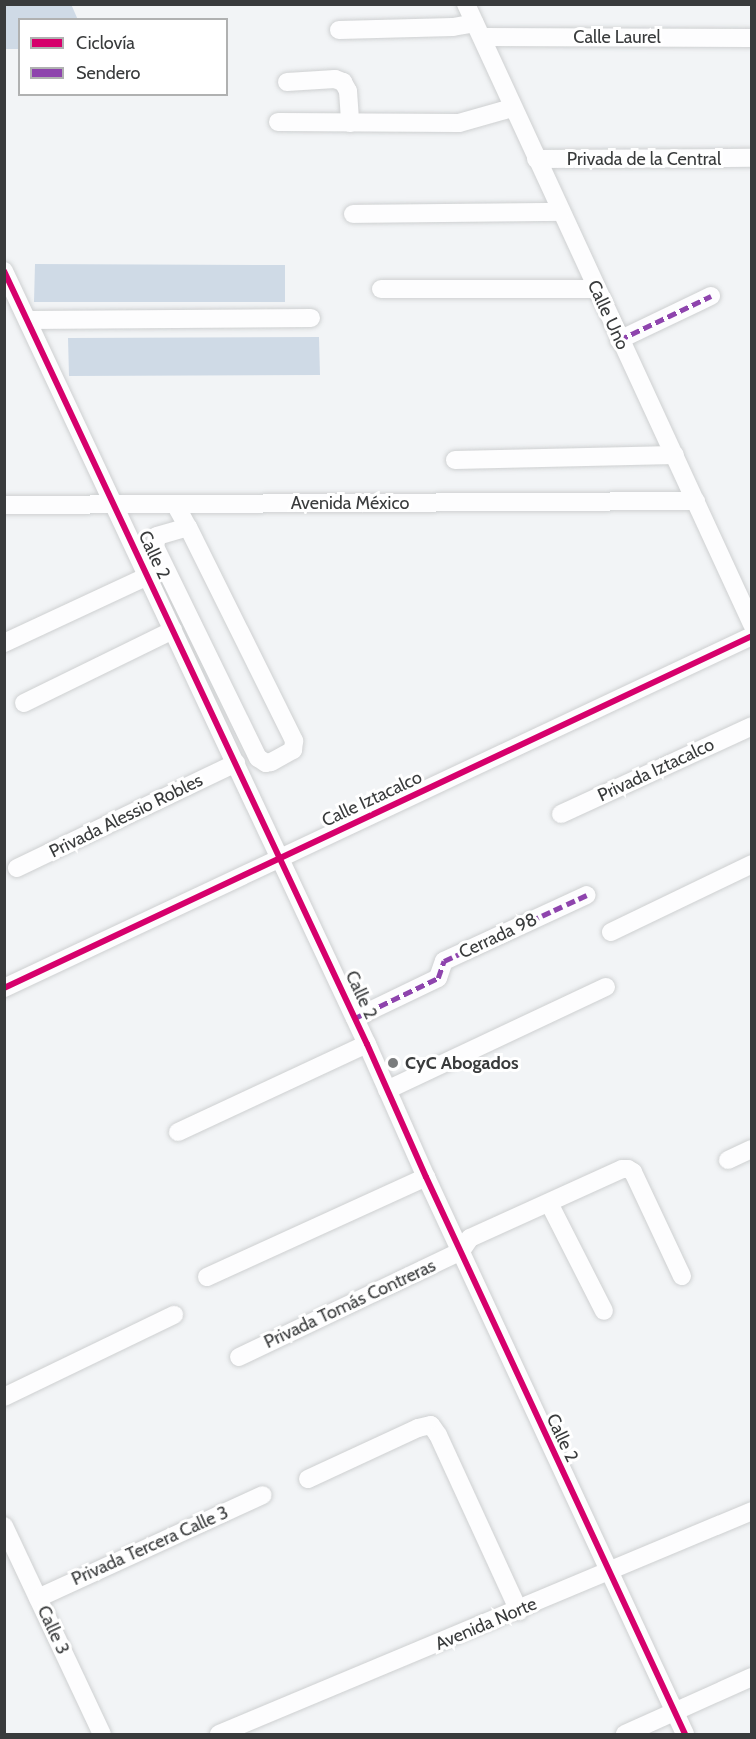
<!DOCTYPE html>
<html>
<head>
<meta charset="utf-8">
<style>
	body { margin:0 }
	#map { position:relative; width:756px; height:1739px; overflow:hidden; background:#f2f4f6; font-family:Cabin,sans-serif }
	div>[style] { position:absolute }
	.building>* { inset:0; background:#cfdae6 }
	.roads { filter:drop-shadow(0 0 2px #ced0d1) drop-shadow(0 0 2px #ced0d1) }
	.minor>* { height:18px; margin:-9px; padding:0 9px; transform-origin:9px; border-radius:9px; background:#fdfdfe }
	.quiet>* { height:4.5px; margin-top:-2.25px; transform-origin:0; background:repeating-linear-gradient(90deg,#8e44ad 0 9px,transparent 0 13.5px) }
	.cycleway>* { height:6px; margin:-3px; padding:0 3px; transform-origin:3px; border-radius:3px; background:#d6006c }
	.dots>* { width:16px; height:16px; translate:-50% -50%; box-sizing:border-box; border:3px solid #fff; border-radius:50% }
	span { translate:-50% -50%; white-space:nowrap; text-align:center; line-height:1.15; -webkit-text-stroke:6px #fff; paint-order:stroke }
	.street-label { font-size:18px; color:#393b3c }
	.poi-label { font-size:18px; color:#393b3c; font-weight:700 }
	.left { translate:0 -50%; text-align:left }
	.frame { position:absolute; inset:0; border:6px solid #393b3c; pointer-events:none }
	.legend { position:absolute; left:18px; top:18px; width:210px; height:78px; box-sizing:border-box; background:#fff; border:2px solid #b0b1b1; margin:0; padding:8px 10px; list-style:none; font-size:18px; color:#393b3c }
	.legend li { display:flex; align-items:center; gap:12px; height:30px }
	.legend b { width:30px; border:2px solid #b0b1b1 }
</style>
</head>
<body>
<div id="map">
	<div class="building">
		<div style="clip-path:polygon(4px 4px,71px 4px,78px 20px,20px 20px,20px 49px,4px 49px)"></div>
		<div style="clip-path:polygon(35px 264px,285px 265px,285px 302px,34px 302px)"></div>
		<div style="clip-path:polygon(319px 337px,320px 375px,69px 376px,68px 338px)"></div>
	</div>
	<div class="roads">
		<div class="minor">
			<div style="left:466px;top:4px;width:683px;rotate:65.24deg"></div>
			<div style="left:339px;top:30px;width:114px;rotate:-1.5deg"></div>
			<div style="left:453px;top:27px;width:22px;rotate:-10deg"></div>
			<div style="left:482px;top:37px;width:270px;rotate:0.2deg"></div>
			<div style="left:287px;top:82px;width:48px;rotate:-3.6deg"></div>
			<div style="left:335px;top:79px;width:9px;rotate:21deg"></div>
			<div style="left:343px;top:82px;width:10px;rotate:61deg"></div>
			<div style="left:348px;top:91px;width:32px;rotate:86deg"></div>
			<div style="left:278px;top:122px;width:181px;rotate:0.3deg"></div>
			<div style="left:459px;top:123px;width:55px;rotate:-15.8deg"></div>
			<div style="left:536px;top:159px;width:216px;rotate:-0.3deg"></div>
			<div style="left:353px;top:214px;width:208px;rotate:-0.6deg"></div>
			<div style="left:4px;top:271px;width:854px;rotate:64.85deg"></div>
			<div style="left:367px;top:1044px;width:145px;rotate:66.1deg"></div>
			<div style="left:426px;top:1177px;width:614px;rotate:65.06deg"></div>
			<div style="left:381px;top:289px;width:214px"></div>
			<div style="left:28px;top:320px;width:283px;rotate:-0.4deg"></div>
			<div style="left:619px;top:340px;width:102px;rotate:-25.6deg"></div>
			<div style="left:455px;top:460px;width:220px;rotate:-1.3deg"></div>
			<div style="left:175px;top:504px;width:26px;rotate:61deg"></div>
			<div style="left:188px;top:527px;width:239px;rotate:63.6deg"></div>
			<div style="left:294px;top:741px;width:9px;rotate:96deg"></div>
			<div style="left:293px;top:750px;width:25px;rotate:151deg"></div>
			<div style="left:271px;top:762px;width:5px;rotate:169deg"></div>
			<div style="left:266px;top:763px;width:9px;rotate:-148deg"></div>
			<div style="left:258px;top:758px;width:235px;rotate:-116deg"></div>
			<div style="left:155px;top:547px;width:11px;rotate:-80deg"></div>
			<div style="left:157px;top:536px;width:32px;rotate:-16deg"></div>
			<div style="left:4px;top:505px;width:692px;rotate:-0.33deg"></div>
			<div style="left:4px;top:643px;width:159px;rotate:-25deg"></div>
			<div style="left:24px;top:703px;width:166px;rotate:-26.1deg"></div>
			<div style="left:561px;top:814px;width:210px;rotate:-24.7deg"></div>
			<div style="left:17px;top:868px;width:243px;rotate:-25.6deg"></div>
			<div style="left:611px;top:932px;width:157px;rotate:-25.7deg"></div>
			<div style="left:4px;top:988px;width:827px;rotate:-25.2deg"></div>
			<div style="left:355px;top:1018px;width:92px;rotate:-25.7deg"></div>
			<div style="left:438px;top:978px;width:18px;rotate:-71deg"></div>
			<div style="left:444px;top:961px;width:157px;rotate:-24.8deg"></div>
			<div style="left:387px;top:1090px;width:242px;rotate:-25.2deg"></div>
			<div style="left:178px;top:1132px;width:208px;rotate:-25deg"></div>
			<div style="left:728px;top:1160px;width:26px;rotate:-25deg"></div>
			<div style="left:549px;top:1203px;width:121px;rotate:63deg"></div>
			<div style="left:207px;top:1277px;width:241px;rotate:-24.5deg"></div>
			<div style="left:239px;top:1357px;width:246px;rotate:-25.5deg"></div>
			<div style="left:461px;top:1251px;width:16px;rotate:-55deg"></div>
			<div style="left:470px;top:1238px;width:167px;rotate:-24.4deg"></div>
			<div style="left:622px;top:1169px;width:6px"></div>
			<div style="left:628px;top:1169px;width:6px;rotate:31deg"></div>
			<div style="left:633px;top:1172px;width:115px;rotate:64.8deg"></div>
			<div style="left:4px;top:1397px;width:189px;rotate:-25.8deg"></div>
			<div style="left:308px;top:1479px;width:121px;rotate:-24.9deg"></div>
			<div style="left:418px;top:1428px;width:13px;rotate:-13deg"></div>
			<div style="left:431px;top:1425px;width:12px;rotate:55deg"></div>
			<div style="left:438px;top:1435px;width:194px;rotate:65.3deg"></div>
			<div style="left:4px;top:1526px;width:230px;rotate:64.8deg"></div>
			<div style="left:38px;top:1598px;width:247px;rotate:-24.6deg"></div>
			<div style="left:219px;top:1734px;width:578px;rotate:-22.7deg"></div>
			<div style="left:625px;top:1734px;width:139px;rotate:-24.2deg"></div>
		</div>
	</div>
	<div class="quiet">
		<div style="left:619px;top:340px;width:102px;rotate:-25.6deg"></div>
		<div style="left:355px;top:1018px;width:92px;rotate:-25.7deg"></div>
		<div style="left:438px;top:978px;width:18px;rotate:-71deg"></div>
		<div style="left:444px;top:961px;width:157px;rotate:-24.8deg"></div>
	</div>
	<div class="cycleway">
		<div style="left:4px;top:271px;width:854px;rotate:64.85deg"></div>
		<div style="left:367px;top:1044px;width:145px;rotate:66.1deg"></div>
		<div style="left:426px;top:1177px;width:614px;rotate:65.06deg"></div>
		<div style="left:4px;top:988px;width:827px;rotate:-25.2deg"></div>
	</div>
	<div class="dots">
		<div style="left:393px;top:1063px;background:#7a7c7d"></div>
	</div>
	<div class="street-label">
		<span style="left:617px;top:37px">Calle Laurel</span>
		<span style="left:644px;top:159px">Privada de la Central</span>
		<span style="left:608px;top:315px;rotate:65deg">Calle Uno</span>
		<span style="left:350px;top:503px">Avenida México</span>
		<span style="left:154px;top:555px;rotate:65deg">Calle 2</span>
		<span style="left:656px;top:770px;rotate:-25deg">Privada Iztacalco</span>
		<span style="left:372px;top:799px;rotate:-25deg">Calle Iztacalco</span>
		<span style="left:126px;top:816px;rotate:-26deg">Privada Alessio Robles</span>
		<span style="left:498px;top:936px;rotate:-25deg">Cerrada 98</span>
		<span style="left:361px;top:995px;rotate:65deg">Calle 2</span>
		<span style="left:350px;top:1304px;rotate:-25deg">Privada Tomás Contreras</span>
		<span style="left:562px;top:1438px;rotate:65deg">Calle 2</span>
		<span style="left:150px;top:1546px;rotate:-24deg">Privada Tercera Calle 3</span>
		<span style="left:486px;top:1624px;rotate:-23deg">Avenida Norte</span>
		<span style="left:53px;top:1630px;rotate:65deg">Calle 3</span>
	</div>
	<div class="poi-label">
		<span class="left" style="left:405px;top:1063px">CyC Abogados</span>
	</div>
	<div class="frame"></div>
	<ul class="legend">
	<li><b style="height:8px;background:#d6006c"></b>Ciclovía</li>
	<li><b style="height:8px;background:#8e44ad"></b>Sendero</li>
	</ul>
</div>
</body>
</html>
